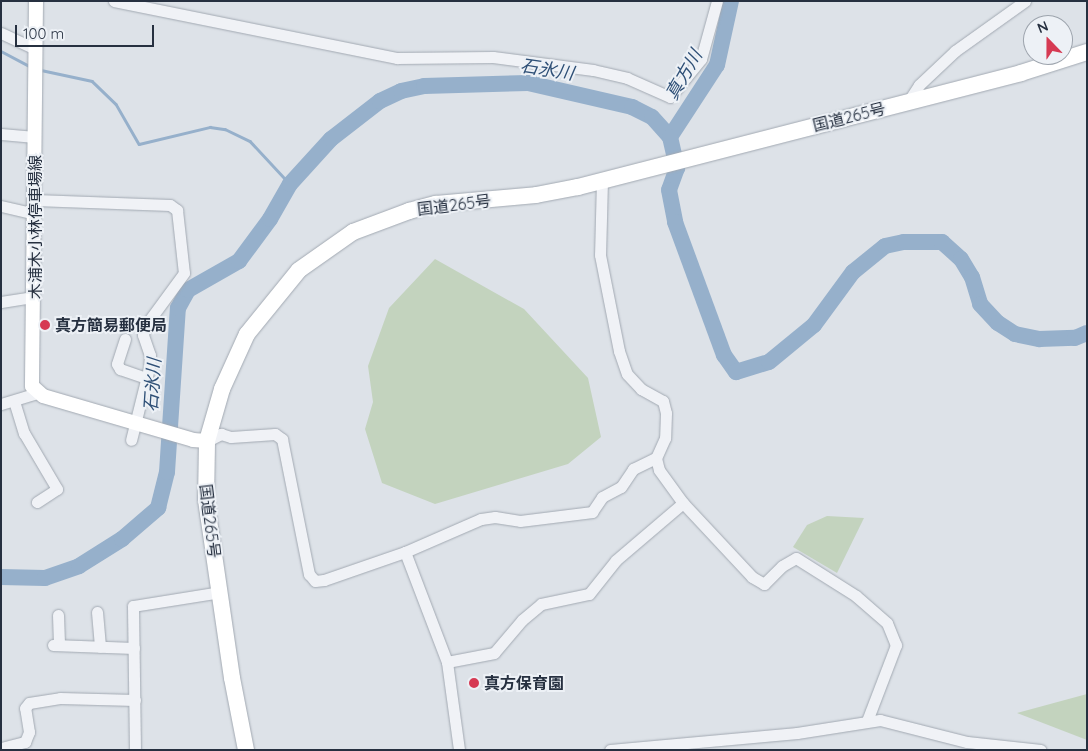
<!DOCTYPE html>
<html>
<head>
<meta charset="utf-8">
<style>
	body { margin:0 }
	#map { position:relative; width:1088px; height:751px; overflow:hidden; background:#dde2e8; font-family:Quicksand,"Noto Sans JP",sans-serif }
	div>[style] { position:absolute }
	.green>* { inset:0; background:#c3d3be }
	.stream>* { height:2.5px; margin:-1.25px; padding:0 1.25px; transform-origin:1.25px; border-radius:1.25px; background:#96b0cb }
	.river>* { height:16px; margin:-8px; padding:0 8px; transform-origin:8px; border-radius:8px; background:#96b0cb }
	.roads { filter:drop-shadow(0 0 1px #a2a9b2) drop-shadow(0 0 1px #a2a9b2) }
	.minor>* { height:11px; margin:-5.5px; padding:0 5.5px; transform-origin:5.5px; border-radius:5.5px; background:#f0f2f6 }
	.major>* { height:14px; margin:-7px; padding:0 7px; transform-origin:7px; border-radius:7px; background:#fff }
	.highway>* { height:16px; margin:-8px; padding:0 8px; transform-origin:8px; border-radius:8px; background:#fff }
	.dots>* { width:14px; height:14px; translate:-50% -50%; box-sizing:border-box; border:2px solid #edf1f6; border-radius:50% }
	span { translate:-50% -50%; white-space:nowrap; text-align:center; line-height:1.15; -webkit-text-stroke:4px #edf1f6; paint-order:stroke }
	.street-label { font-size:16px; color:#263040 }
	.poi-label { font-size:16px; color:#263040; font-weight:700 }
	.left { translate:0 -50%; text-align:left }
	.water-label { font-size:18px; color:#2e4f76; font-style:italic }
	.frame { position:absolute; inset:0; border:2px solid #263040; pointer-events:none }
	.north { position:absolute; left:1023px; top:15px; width:50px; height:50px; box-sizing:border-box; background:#edf1f6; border:1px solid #9da4ad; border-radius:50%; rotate:338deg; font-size:14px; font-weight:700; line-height:20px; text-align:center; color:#263040 }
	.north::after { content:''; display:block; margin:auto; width:18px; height:22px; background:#d63a53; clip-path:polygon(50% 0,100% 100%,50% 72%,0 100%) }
	.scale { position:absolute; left:15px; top:25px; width:139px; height:22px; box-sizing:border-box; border:2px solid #263040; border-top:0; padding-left:6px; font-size:15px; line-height:18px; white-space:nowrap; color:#263040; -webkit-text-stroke:4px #edf1f6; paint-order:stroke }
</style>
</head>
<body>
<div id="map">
	<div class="green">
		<div style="clip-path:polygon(435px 259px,524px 309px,588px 378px,601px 437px,568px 464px,435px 504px,382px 483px,365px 429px,373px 402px,368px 366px,389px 308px)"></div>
		<div style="clip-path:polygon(827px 516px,864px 518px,837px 573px,793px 547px,807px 525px)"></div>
		<div style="clip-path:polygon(1087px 694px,1087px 740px,1017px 713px)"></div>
	</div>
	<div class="stream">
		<div style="left:1px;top:51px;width:34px;rotate:28deg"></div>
		<div style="left:41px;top:70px;width:52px;rotate:12.2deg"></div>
		<div style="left:92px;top:81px;width:33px;rotate:44deg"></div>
		<div style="left:116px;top:104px;width:46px;rotate:60.1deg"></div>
		<div style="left:139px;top:144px;width:73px;rotate:-13.5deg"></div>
		<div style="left:210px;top:127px;width:15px;rotate:8deg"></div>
		<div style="left:225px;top:129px;width:28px;rotate:26deg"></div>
		<div style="left:250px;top:141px;width:59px;rotate:47.1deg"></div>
	</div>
	<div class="river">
		<div style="left:670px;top:137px;width:86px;rotate:-56.9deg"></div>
		<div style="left:717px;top:65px;width:66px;rotate:-77.7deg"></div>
		<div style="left:1px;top:577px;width:44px;rotate:1.3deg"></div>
		<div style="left:45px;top:578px;width:36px;rotate:-19deg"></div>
		<div style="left:79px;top:566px;width:51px;rotate:-32.1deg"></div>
		<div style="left:122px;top:539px;width:48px;rotate:-40.7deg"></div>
		<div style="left:158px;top:508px;width:37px;rotate:-76deg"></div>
		<div style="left:167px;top:472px;width:164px;rotate:-86.2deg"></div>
		<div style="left:178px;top:308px;width:21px;rotate:-61deg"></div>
		<div style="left:188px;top:290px;width:59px;rotate:-29.6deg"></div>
		<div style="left:239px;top:261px;width:52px;rotate:-53.6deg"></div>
		<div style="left:270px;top:219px;width:40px;rotate:-60.3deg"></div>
		<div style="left:290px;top:184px;width:61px;rotate:-47.7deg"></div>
		<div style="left:331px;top:139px;width:62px;rotate:-37.8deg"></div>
		<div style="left:380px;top:101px;width:23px;rotate:-25deg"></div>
		<div style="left:401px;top:91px;width:24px;rotate:-12deg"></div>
		<div style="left:424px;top:86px;width:104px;rotate:-1.7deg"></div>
		<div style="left:528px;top:83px;width:107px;rotate:13deg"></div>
		<div style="left:632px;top:107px;width:22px;rotate:27deg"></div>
		<div style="left:652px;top:117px;width:27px;rotate:48deg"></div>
		<div style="left:670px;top:137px;width:32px;rotate:77deg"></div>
		<div style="left:677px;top:168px;width:23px;rotate:110deg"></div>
		<div style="left:669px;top:190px;width:33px;rotate:79deg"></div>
		<div style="left:675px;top:222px;width:142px;rotate:69.8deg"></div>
		<div style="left:724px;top:355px;width:21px;rotate:55deg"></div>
		<div style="left:736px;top:372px;width:34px;rotate:-17deg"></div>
		<div style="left:769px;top:362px;width:58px;rotate:-39.4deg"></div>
		<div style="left:814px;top:325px;width:66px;rotate:-53.7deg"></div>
		<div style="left:853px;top:272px;width:41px;rotate:-39.1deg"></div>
		<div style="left:885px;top:246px;width:19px;rotate:-12deg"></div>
		<div style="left:904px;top:242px;width:38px"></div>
		<div style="left:942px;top:242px;width:25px;rotate:42deg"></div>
		<div style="left:961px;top:259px;width:21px;rotate:59deg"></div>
		<div style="left:972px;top:277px;width:28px;rotate:73deg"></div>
		<div style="left:980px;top:304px;width:26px;rotate:47deg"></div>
		<div style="left:998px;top:323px;width:20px;rotate:33deg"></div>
		<div style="left:1015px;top:334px;width:25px;rotate:12deg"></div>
		<div style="left:1039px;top:339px;width:36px;rotate:-2deg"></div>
		<div style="left:1075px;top:338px;width:13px;rotate:-23deg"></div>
	</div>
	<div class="roads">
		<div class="minor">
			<div style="left:114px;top:1px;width:289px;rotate:11.4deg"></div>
			<div style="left:397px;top:58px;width:96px;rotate:-0.6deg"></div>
			<div style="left:493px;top:57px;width:101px;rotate:7.4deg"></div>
			<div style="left:593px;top:70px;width:35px;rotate:13deg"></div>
			<div style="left:627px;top:78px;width:47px;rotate:23.8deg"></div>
			<div style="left:670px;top:97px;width:49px;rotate:-50.8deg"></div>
			<div style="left:701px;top:59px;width:60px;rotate:-74.6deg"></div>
			<div style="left:1px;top:33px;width:38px;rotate:25deg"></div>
			<div style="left:908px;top:102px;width:20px;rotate:-57deg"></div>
			<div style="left:919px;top:85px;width:50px;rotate:-43.4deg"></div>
			<div style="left:955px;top:51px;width:86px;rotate:-35.5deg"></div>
			<div style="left:1px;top:134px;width:34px;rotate:5deg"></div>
			<div style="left:602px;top:180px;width:75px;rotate:91.5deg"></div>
			<div style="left:600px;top:255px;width:98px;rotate:78.8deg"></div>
			<div style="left:619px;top:351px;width:24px;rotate:71deg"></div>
			<div style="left:627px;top:374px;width:21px;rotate:47deg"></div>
			<div style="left:641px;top:389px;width:25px;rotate:29deg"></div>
			<div style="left:663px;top:401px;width:12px;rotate:76deg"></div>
			<div style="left:666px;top:413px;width:25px;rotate:92deg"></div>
			<div style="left:665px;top:438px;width:22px;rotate:114deg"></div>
			<div style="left:656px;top:458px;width:12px;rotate:76deg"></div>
			<div style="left:659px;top:470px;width:41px;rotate:54deg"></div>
			<div style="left:683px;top:503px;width:101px;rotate:47deg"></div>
			<div style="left:752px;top:577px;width:14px;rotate:30deg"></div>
			<div style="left:764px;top:584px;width:25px;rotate:-45deg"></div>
			<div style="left:782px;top:566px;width:16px;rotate:-30deg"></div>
			<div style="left:796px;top:558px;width:71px;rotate:32.3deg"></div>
			<div style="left:856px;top:596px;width:41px;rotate:41.1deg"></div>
			<div style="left:887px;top:623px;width:24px;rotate:68deg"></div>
			<div style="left:896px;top:645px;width:81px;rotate:110.9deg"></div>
			<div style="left:35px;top:200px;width:135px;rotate:2.1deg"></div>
			<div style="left:170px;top:205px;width:9px;rotate:36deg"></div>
			<div style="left:177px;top:210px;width:63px;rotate:83.7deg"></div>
			<div style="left:184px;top:273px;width:66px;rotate:126.3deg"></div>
			<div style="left:145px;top:326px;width:9px;rotate:103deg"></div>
			<div style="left:143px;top:335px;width:21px;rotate:71deg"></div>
			<div style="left:150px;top:355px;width:13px;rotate:94deg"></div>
			<div style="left:149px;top:368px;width:74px;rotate:104deg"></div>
			<div style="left:1px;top:206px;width:35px;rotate:13deg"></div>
			<div style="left:1px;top:302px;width:33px;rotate:-9deg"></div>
			<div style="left:125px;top:339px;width:26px;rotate:108deg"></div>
			<div style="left:117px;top:364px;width:6px;rotate:59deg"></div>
			<div style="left:120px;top:369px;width:28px;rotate:19deg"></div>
			<div style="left:14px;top:401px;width:34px;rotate:73deg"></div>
			<div style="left:24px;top:433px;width:65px;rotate:59.5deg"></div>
			<div style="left:57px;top:489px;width:24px;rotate:147deg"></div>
			<div style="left:1px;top:404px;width:37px;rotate:-17deg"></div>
			<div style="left:207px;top:441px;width:16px;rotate:-27deg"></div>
			<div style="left:221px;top:434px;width:10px;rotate:17deg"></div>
			<div style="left:231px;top:437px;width:44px;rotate:-3.9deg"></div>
			<div style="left:275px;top:434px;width:9px;rotate:36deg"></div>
			<div style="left:282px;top:439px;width:138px;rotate:78.7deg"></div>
			<div style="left:309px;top:574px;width:9px;rotate:49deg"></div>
			<div style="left:315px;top:581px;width:9px;rotate:-6deg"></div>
			<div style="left:324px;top:580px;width:86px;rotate:-19.1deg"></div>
			<div style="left:405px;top:552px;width:83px;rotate:-23.5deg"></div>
			<div style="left:481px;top:519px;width:14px;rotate:-8deg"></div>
			<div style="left:495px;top:517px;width:25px;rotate:9deg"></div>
			<div style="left:520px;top:521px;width:73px;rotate:-7.1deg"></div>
			<div style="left:592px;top:512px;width:18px;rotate:-56deg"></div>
			<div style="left:602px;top:497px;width:21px;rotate:-28deg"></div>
			<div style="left:621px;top:487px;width:22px;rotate:-56deg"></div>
			<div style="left:633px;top:469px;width:25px;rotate:-26deg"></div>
			<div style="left:405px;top:552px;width:118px;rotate:69.1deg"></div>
			<div style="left:447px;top:662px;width:89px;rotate:82.2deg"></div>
			<div style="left:97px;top:612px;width:35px;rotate:85deg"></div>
			<div style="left:58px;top:615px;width:30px;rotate:88deg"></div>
			<div style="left:53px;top:645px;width:81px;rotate:2.1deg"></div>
			<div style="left:447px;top:662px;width:48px;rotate:-10.8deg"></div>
			<div style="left:494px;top:653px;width:43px;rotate:-49.7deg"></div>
			<div style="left:522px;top:620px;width:25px;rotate:-40deg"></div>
			<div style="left:541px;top:604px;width:49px;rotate:-11.8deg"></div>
			<div style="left:589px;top:594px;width:43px;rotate:-51.5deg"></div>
			<div style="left:616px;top:560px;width:88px;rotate:-40.4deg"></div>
			<div style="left:1px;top:748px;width:25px;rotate:-14deg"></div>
			<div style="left:25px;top:742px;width:11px;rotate:-68deg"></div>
			<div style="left:29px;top:732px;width:24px;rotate:-99deg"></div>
			<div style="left:25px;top:708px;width:6px;rotate:-51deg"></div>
			<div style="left:29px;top:703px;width:31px;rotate:-9deg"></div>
			<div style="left:60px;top:698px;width:75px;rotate:1.5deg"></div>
			<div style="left:135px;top:750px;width:144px;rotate:-90.8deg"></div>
			<div style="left:133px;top:606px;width:88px;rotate:-9.1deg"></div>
			<div style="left:610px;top:750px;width:188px;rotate:-5.2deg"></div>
			<div style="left:797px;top:733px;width:84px;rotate:-8.9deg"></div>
			<div style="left:880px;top:720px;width:90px;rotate:14.2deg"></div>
			<div style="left:967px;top:742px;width:74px;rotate:6.2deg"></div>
		</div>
		<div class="major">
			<div style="left:36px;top:1px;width:385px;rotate:90.6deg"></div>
			<div style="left:32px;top:386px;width:15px;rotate:42deg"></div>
			<div style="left:43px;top:396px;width:156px;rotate:16.3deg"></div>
			<div style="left:193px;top:440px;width:14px;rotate:4deg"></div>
		</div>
		<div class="highway">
			<div style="left:246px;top:750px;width:73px;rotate:-101deg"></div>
			<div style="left:232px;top:678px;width:180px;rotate:-98.3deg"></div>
			<div style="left:206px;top:500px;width:59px;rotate:-89deg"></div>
			<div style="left:207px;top:441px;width:54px;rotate:-73.9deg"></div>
			<div style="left:222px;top:389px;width:60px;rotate:-65.6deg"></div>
			<div style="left:247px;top:334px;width:82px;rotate:-50.9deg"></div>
			<div style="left:299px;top:270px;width:66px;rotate:-35.1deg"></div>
			<div style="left:353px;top:232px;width:60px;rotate:-20.6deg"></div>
			<div style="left:409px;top:211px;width:28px;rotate:-15deg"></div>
			<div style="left:436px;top:204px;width:100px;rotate:-5.1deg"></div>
			<div style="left:536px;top:195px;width:43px;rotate:-10.8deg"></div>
			<div style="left:578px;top:187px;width:457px;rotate:-14.4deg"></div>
			<div style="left:1021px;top:73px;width:69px;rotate:-17.7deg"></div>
		</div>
	</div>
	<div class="dots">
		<div style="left:45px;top:325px;background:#d63a53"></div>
		<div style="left:474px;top:683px;background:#d63a53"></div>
	</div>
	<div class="street-label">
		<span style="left:849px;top:117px;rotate:-14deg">国道265号</span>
		<span style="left:454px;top:205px;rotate:-7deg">国道265号</span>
		<span style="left:35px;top:227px;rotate:-90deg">木浦木小林停車場線</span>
		<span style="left:210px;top:521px;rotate:83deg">国道265号</span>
	</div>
	<div class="poi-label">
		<span class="left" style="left:55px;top:325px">真方簡易郵便局</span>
		<span class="left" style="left:484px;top:683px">真方保育園</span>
	</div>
	<div class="water-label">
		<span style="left:547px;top:70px;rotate:9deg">石氷川</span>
		<span style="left:684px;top:75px;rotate:-60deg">真方川</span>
		<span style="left:153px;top:385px;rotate:-86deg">石氷川</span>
	</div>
	<div class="frame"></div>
	<div class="north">N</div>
	<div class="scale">100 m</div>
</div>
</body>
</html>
